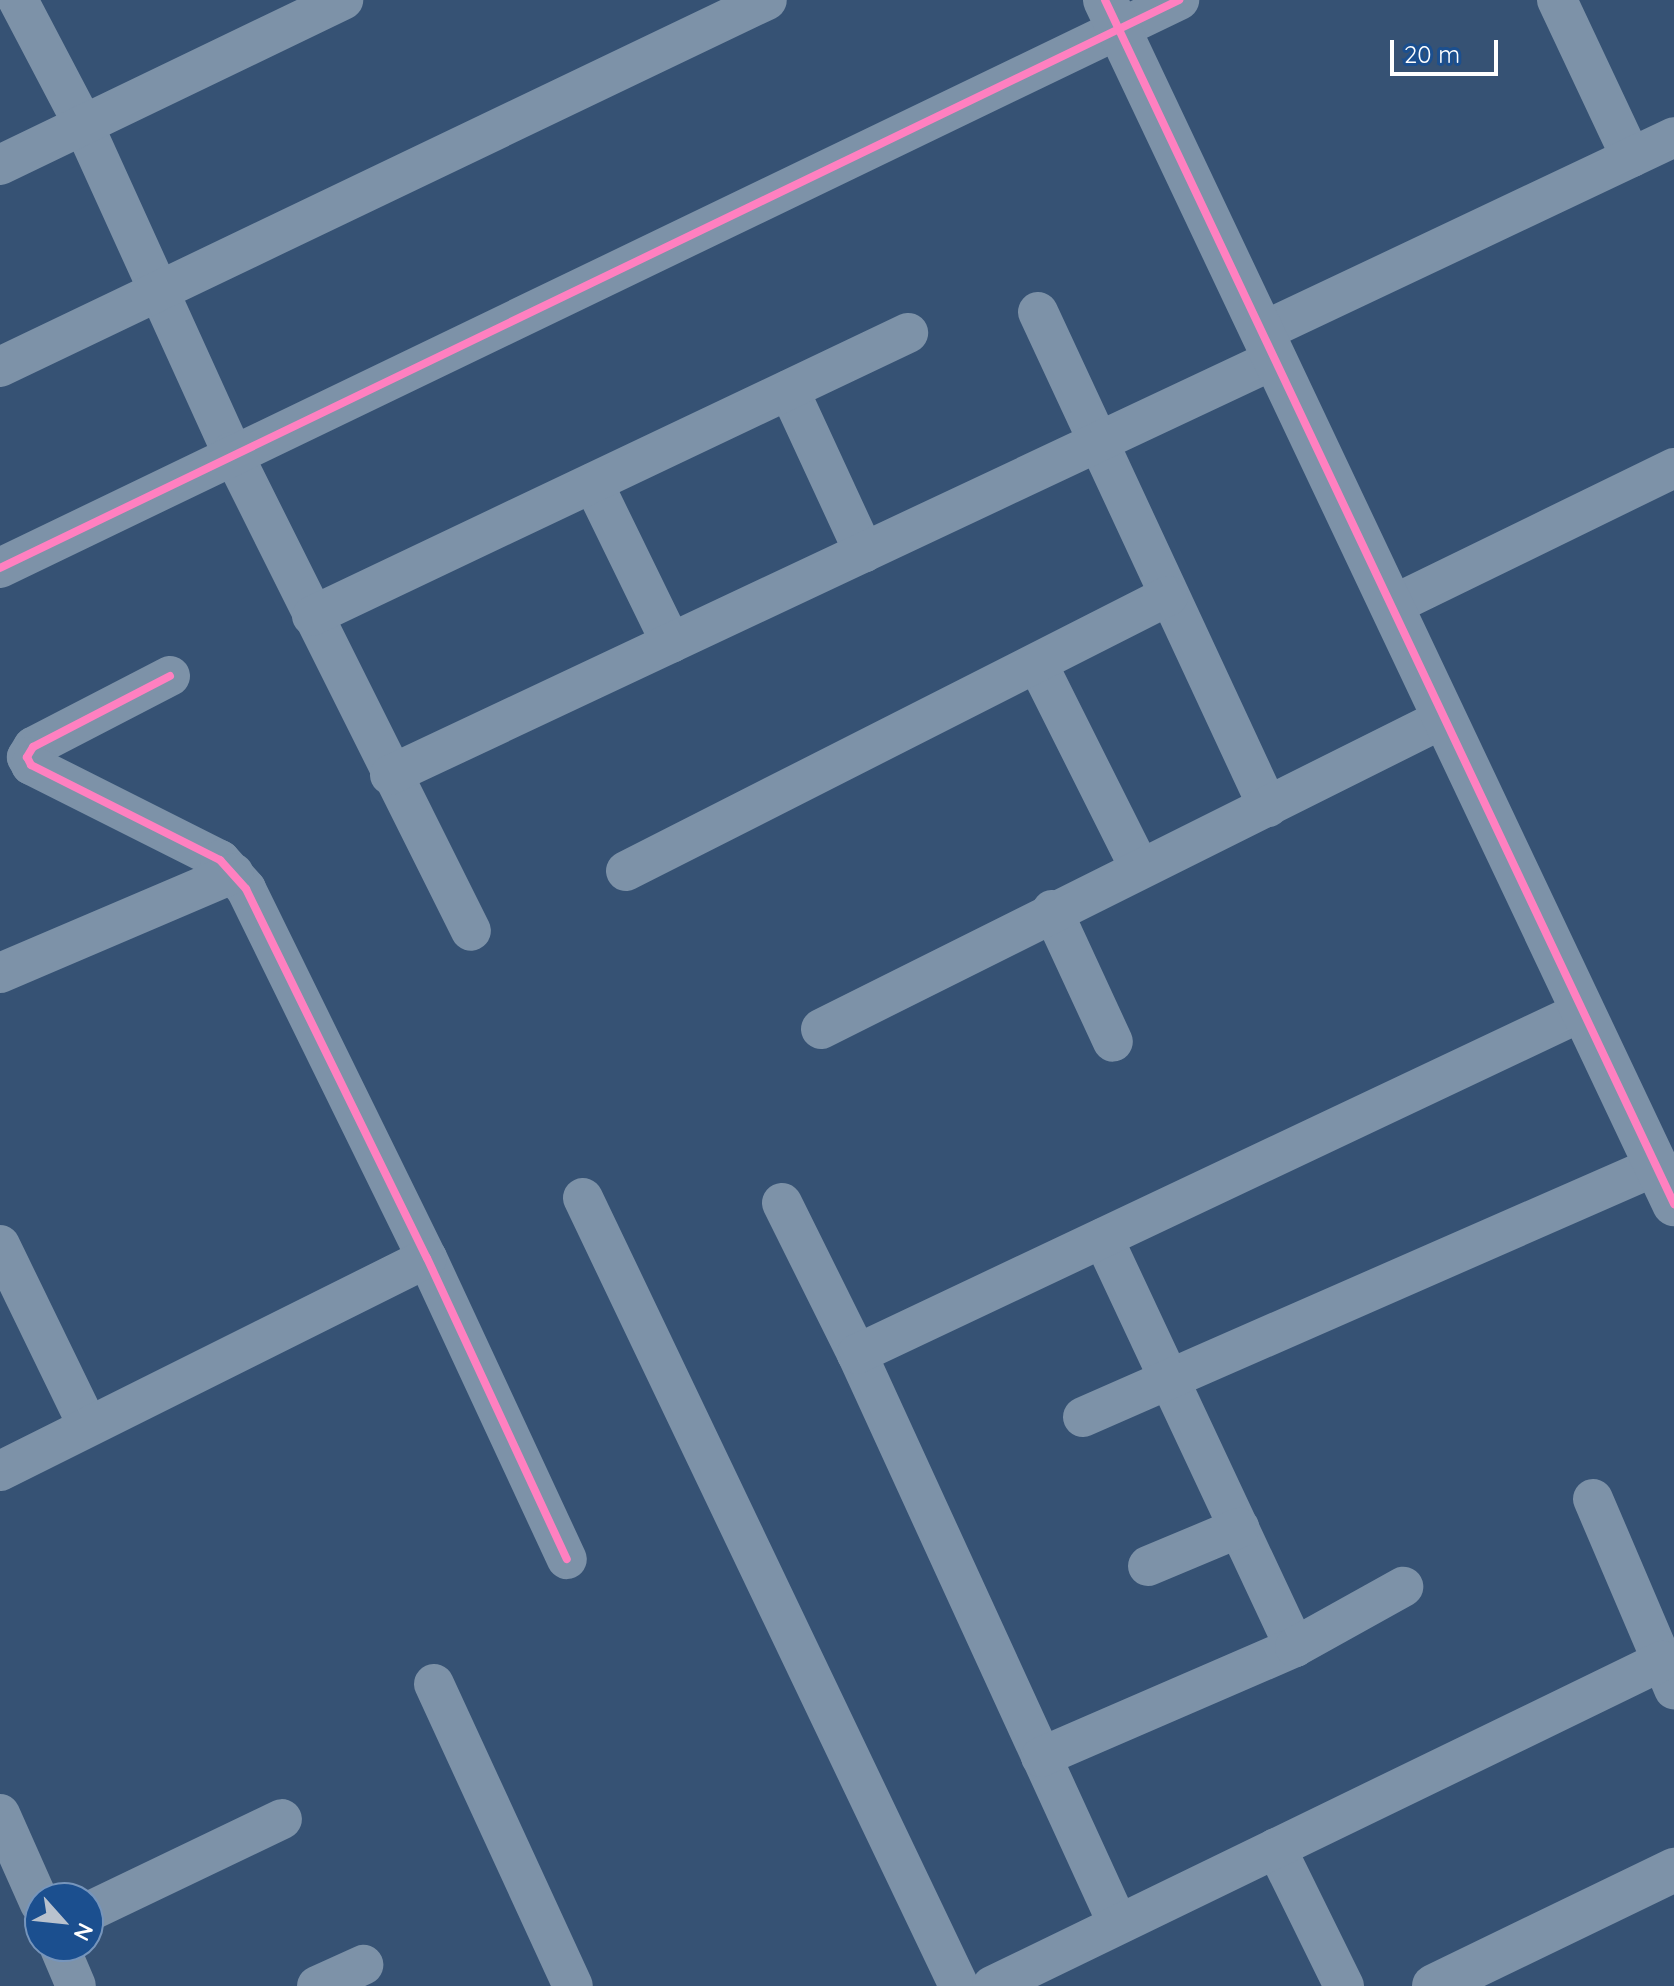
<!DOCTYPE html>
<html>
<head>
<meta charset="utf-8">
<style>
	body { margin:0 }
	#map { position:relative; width:1674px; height:1986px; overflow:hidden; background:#365274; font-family:Quicksand,sans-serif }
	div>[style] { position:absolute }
	.minor>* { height:40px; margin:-20px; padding:0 20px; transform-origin:20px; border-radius:20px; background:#7d92a8 }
	.tertiary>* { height:44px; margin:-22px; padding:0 22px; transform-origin:22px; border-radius:22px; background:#7d92a8 }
	.cycleway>* { height:8px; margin:-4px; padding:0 4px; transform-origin:4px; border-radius:4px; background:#ff80c0 }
	span { translate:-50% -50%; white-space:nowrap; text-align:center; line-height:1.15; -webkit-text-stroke:6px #1b4f8f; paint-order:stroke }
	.north { position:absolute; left:24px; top:1882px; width:80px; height:80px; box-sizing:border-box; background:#1b4f8f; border:2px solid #7695bc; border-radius:50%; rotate:117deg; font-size:22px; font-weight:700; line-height:32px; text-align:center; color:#fff }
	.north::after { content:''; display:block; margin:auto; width:28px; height:36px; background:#b9c2ce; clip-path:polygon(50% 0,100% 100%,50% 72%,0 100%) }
	.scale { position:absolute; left:1390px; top:40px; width:108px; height:36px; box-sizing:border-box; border:4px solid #fff; border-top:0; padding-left:10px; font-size:24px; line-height:28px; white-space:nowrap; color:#fff; -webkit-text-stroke:6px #1b4f8f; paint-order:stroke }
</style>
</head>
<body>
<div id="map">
	<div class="minor">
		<div style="left:18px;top:0;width:140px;rotate:62.3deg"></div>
		<div style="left:83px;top:124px;width:360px;rotate:65.6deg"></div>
		<div style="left:232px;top:452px;width:535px;rotate:63.48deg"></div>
		<div style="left:1557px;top:0;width:174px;rotate:64.8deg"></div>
		<div style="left:0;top:165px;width:381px;rotate:-25.7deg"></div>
		<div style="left:1038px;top:312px;width:546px;rotate:65.08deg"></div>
		<div style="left:1262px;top:332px;width:456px;rotate:-25.3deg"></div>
		<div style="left:0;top:367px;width:850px;rotate:-25.57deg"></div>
		<div style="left:789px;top:390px;width:179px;rotate:65.2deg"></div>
		<div style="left:593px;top:483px;width:178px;rotate:64deg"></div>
		<div style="left:0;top:568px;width:1309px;rotate:-25.72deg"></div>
		<div style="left:1391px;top:606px;width:315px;rotate:-26deg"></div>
		<div style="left:312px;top:616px;width:660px;rotate:-25.4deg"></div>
		<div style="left:1038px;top:665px;width:226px;rotate:63.4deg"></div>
		<div style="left:170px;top:676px;width:154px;rotate:152.6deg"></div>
		<div style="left:33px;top:747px;width:12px;rotate:121deg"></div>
		<div style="left:27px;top:757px;width:9px;rotate:63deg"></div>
		<div style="left:31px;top:765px;width:212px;rotate:26.7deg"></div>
		<div style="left:220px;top:860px;width:39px;rotate:48deg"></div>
		<div style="left:246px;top:889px;width:411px;rotate:63.9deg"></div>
		<div style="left:427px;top:1258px;width:332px;rotate:65.1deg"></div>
		<div style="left:390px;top:775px;width:978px;rotate:-25.18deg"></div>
		<div style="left:626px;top:871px;width:608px;rotate:-26.9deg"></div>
		<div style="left:1052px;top:910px;width:145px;rotate:65.2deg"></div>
		<div style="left:0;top:973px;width:254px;rotate:-23.1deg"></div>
		<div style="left:821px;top:1029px;width:696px;rotate:-26.53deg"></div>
		<div style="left:583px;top:1198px;width:873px;rotate:64.49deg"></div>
		<div style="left:782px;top:1203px;width:169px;rotate:63.6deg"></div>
		<div style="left:857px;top:1354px;width:627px;rotate:65.4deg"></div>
		<div style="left:1103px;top:1238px;width:452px;rotate:64.9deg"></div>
		<div style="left:0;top:1245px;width:201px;rotate:64.1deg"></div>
		<div style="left:857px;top:1354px;width:803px;rotate:-25.29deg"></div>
		<div style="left:1083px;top:1417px;width:626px;rotate:-23.66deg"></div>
		<div style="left:0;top:1471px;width:477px;rotate:-26.5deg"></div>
		<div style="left:1593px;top:1499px;width:207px;rotate:66.9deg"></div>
		<div style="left:1148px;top:1566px;width:99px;rotate:-22.7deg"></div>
		<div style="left:434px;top:1684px;width:332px;rotate:65.3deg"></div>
		<div style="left:1041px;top:1757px;width:277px;rotate:-23.4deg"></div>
		<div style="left:1295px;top:1647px;width:124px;rotate:-29.1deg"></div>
		<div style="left:0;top:1814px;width:98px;rotate:66deg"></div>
		<div style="left:1276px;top:1848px;width:154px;rotate:63.8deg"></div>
		<div style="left:88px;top:1912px;width:215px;rotate:-25.6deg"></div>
		<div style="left:59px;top:1946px;width:43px;rotate:67deg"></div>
		<div style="left:317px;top:1986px;width:51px;rotate:-24.5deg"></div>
		<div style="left:992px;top:1986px;width:745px;rotate:-25.88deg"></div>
	</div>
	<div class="tertiary">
		<div style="left:1105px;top:0;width:1332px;rotate:64.7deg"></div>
		<div style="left:1434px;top:1986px;width:267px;rotate:-25.8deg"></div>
	</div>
	<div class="cycleway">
		<div style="left:1105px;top:0;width:1332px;rotate:64.7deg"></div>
		<div style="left:0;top:568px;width:1309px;rotate:-25.72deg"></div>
		<div style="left:170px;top:676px;width:154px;rotate:152.6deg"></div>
		<div style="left:33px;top:747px;width:12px;rotate:121deg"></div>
		<div style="left:27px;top:757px;width:9px;rotate:63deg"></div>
		<div style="left:31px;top:765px;width:212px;rotate:26.7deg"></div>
		<div style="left:220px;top:860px;width:39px;rotate:48deg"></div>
		<div style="left:246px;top:889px;width:411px;rotate:63.9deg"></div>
		<div style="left:427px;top:1258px;width:332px;rotate:65.1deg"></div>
	</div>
	<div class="north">N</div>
	<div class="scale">20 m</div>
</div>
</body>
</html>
